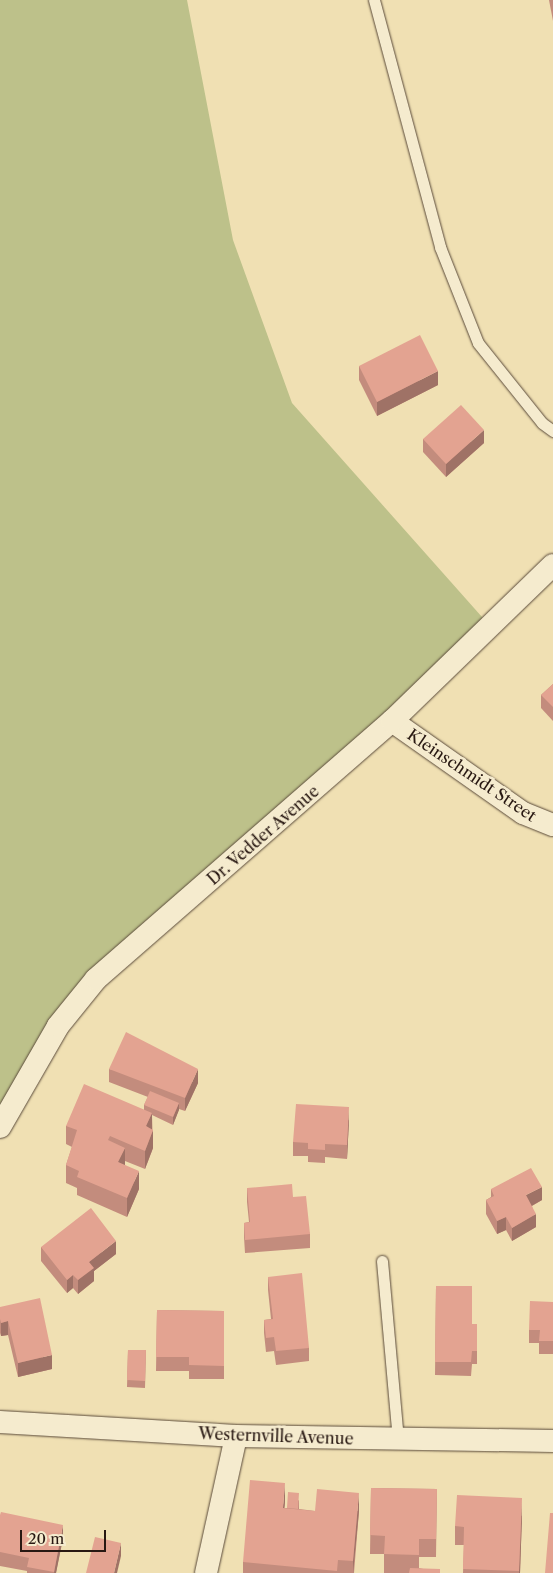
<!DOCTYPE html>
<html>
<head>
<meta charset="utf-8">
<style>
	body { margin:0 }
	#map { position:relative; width:553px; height:1573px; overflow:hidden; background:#f0e0b3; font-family:"Libre Caslon Text",serif }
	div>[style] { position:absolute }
	.green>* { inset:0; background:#bdc18a }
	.roads { filter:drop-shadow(0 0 1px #5a4a3a) drop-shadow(0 0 1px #5a4a3a) }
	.lane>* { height:11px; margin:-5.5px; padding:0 5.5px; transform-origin:5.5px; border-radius:5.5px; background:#f5ebce }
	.street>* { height:22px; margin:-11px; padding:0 11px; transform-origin:11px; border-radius:11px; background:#f5ebce }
	.wall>* { inset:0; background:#c38c7d }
	.shaded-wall>* { inset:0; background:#9f7266 }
	.building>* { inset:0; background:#e3a391 }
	span { translate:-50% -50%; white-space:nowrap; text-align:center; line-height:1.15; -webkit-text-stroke:5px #f5ebce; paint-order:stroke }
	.street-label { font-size:16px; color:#281812 }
	.scale { position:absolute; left:20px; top:1530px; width:86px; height:22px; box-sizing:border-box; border:2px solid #281812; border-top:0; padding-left:6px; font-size:15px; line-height:18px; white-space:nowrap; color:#281812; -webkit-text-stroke:4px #f5ebce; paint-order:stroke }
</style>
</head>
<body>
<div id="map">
	<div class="green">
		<div style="clip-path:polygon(0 0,187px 0,233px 240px,292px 403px,490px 626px,96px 979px,0 1127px)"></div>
	</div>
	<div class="roads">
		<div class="lane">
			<div style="left:374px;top:0;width:256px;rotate:75deg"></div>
			<div style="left:440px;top:247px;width:103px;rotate:68.4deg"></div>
			<div style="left:478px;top:343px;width:102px;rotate:51.3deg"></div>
			<div style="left:542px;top:423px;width:14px;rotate:36deg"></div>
			<div style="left:382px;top:1261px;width:179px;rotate:84.9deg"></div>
		</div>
		<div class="street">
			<div style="left:392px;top:721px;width:160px;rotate:35.1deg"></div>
			<div style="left:523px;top:813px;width:32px;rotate:22deg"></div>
			<div style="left:0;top:1127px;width:116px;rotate:-60.1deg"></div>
			<div style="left:58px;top:1026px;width:60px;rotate:-51deg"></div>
			<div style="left:96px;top:979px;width:393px;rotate:-41.1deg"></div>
			<div style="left:392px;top:721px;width:224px;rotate:-44.1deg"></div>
			<div style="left:0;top:1422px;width:236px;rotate:3.4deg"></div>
			<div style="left:236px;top:1436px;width:317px;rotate:0.9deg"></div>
			<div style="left:206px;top:1573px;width:140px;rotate:-77.6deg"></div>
		</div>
	</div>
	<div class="wall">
		<div style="clip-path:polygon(549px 0,553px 0,553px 21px)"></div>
		<div style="clip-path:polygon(359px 366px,438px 385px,377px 416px,359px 380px)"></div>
		<div style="clip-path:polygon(423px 439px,484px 443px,446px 477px,423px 452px)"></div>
		<div style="clip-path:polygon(553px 684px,553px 721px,541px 708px,541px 695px)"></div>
		<div style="clip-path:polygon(109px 1069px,198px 1083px,185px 1111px,179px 1109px,173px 1125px,152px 1115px,153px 1148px,145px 1169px,125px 1161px,125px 1165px,139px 1189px,127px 1217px,77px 1195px,77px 1188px,66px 1183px,66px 1165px,72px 1147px,66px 1144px,66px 1126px,144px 1110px,144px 1105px,148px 1097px,109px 1082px)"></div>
		<div style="clip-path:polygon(349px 1120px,347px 1159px,325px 1157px,325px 1163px,308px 1162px,308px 1156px,293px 1156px,293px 1142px)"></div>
		<div style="clip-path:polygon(247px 1188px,293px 1197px,310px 1234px,310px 1248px,245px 1253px,244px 1237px,244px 1223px,249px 1222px,247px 1202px)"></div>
		<div style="clip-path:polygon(491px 1189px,542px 1200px,532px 1206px,536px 1227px,512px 1241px,506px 1230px,497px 1234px,486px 1214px,486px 1200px,491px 1197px)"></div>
		<div style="clip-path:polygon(41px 1247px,116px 1254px,94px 1271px,94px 1281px,78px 1294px,73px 1288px,67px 1293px,41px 1261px)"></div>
		<div style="clip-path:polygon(268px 1277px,309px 1348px,309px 1361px,276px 1365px,274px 1351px,266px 1352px,264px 1333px,264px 1320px,271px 1319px,268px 1290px)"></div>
		<div style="clip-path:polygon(436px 1286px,472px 1324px,477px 1324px,477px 1364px,472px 1364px,471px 1376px,435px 1375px)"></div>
		<div style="clip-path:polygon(553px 1302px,553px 1354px,539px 1354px,539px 1343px,529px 1343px,529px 1330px)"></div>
		<div style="clip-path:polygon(0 1307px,52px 1369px,18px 1377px,8px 1335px,1px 1336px,0 1333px)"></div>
		<div style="clip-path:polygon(157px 1310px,224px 1311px,224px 1379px,189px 1379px,189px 1371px,156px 1371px)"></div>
		<div style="clip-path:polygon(128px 1350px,146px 1350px,145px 1388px,127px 1387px)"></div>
		<div style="clip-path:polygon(371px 1488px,437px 1489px,436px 1557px,419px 1557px,419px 1568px,440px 1573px,384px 1573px,384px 1554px,370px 1554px)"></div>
		<div style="clip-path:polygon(299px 1500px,299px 1509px,315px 1511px,359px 1511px,354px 1573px,243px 1573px,243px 1562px,285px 1502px,284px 1508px,287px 1508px)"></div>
		<div style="clip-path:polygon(0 1515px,63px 1538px,56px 1573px,27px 1573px,27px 1571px,0 1566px)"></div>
		<div style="clip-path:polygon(522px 1516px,520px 1573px,463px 1573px,464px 1545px,455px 1545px,455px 1526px)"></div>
	</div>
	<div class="shaded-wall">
		<div style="clip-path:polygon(438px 371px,438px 385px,377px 416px,377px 402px)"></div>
		<div style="clip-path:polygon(484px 430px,484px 443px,446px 477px,446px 464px)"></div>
		<div style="clip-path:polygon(198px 1069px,198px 1083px,185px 1111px,185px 1098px)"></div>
		<div style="clip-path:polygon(179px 1103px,179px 1110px,173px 1125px,173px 1117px)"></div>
		<div style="clip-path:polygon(349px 1107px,349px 1120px,347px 1159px,347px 1145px)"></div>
		<div style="clip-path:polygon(152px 1113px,152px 1132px,146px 1126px)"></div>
		<div style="clip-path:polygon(153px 1130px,153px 1148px,145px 1169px,145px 1151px)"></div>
		<div style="clip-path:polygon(125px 1148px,125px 1166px,118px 1162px)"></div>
		<div style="clip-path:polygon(139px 1171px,139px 1189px,127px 1217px,127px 1198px)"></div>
		<div style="clip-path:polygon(542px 1187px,542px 1200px,526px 1209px,526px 1195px)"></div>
		<div style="clip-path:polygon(536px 1214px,536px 1227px,512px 1241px,512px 1228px)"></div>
		<div style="clip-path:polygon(506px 1217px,506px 1230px,497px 1234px,497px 1221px)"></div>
		<div style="clip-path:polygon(116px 1241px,116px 1254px,94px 1271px,94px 1281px,78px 1294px,78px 1280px,89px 1262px)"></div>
		<div style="clip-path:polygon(73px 1275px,73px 1288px,67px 1293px,67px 1280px)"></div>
		<div style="clip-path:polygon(8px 1321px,8px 1335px,1px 1336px,1px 1323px)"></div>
		<div style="clip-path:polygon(52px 1355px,52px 1369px,18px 1377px,18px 1363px)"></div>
		<div style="clip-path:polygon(285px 1483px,285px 1502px,283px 1526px,283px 1508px)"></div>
		<div style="clip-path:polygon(359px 1493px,359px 1511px,353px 1573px,353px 1561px)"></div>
		<div style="clip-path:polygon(522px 1498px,522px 1516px,520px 1573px,519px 1573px)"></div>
		<div style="clip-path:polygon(63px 1525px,63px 1538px,56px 1573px,54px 1573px)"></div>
		<div style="clip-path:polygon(121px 1543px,121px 1556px,117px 1573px,114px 1573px)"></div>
	</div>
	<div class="building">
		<div style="clip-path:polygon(420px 335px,438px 371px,377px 402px,359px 366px)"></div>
		<div style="clip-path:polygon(461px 405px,484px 430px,446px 464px,423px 439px)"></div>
		<div style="clip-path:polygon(553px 684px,553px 707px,541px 695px)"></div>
		<div style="clip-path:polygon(126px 1032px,198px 1069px,185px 1098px,109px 1069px)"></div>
		<div style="clip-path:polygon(84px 1084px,152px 1113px,146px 1126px,153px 1130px,145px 1151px,110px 1136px,108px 1140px,125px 1148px,118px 1162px,139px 1171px,127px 1198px,77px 1177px,79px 1171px,66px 1165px,77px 1130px,66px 1126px)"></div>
		<div style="clip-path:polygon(150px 1091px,179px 1103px,173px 1117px,144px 1105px)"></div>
		<div style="clip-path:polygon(296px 1104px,349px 1107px,347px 1145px,325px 1144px,325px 1150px,308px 1149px,308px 1143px,293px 1142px)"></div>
		<div style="clip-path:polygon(531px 1168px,542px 1187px,526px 1195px,536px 1214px,512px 1228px,506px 1217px,497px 1221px,486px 1200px,494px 1196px,491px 1189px)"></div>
		<div style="clip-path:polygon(292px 1184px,293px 1197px,306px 1196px,310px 1234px,245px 1240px,244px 1223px,250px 1222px,247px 1188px)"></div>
		<div style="clip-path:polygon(91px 1208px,116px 1241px,89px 1262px,94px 1268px,78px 1280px,73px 1275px,67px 1280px,41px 1247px)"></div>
		<div style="clip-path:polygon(302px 1273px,309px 1348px,276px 1351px,274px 1337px,266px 1338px,264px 1320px,273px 1319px,268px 1277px)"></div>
		<div style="clip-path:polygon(436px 1286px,472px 1286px,472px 1324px,477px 1324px,477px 1351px,472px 1351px,471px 1362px,435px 1362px)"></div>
		<div style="clip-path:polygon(40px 1298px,52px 1355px,18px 1363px,8px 1321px,1px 1323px,0 1319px,0 1307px)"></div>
		<div style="clip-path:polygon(530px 1301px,553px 1302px,553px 1341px,539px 1341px,540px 1330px,529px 1330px)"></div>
		<div style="clip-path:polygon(157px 1310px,224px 1311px,224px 1366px,189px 1365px,189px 1357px,156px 1357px)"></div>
		<div style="clip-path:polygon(128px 1350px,146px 1350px,145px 1381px,127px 1380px)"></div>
		<div style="clip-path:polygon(250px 1480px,285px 1483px,283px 1508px,315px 1511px,317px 1489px,359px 1493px,353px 1561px,338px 1560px,337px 1571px,243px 1562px)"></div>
		<div style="clip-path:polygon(371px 1488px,437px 1489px,436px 1539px,419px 1539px,419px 1555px,384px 1554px,385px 1536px,370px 1535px)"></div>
		<div style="clip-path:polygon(288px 1492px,299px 1493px,298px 1509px,287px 1508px)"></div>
		<div style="clip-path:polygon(457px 1495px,522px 1498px,519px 1571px,463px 1569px,464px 1527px,455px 1526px)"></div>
		<div style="clip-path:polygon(1px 1512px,63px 1525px,54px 1572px,27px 1567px,29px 1558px,0 1552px,0 1515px)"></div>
		<div style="clip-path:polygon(550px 1513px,553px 1513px,553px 1573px,545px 1573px)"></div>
		<div style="clip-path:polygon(95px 1537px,121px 1543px,114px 1573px,86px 1573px)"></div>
		<div style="clip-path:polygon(410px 1568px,440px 1569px,440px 1573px,409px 1573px)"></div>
	</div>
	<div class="street-label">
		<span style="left:472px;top:775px;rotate:34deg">Kleinschmidt Street</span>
		<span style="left:263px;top:835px;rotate:-41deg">Dr. Vedder Avenue</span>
		<span style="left:276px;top:1436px;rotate:2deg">Westernville Avenue</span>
	</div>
	<div class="scale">20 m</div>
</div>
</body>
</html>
